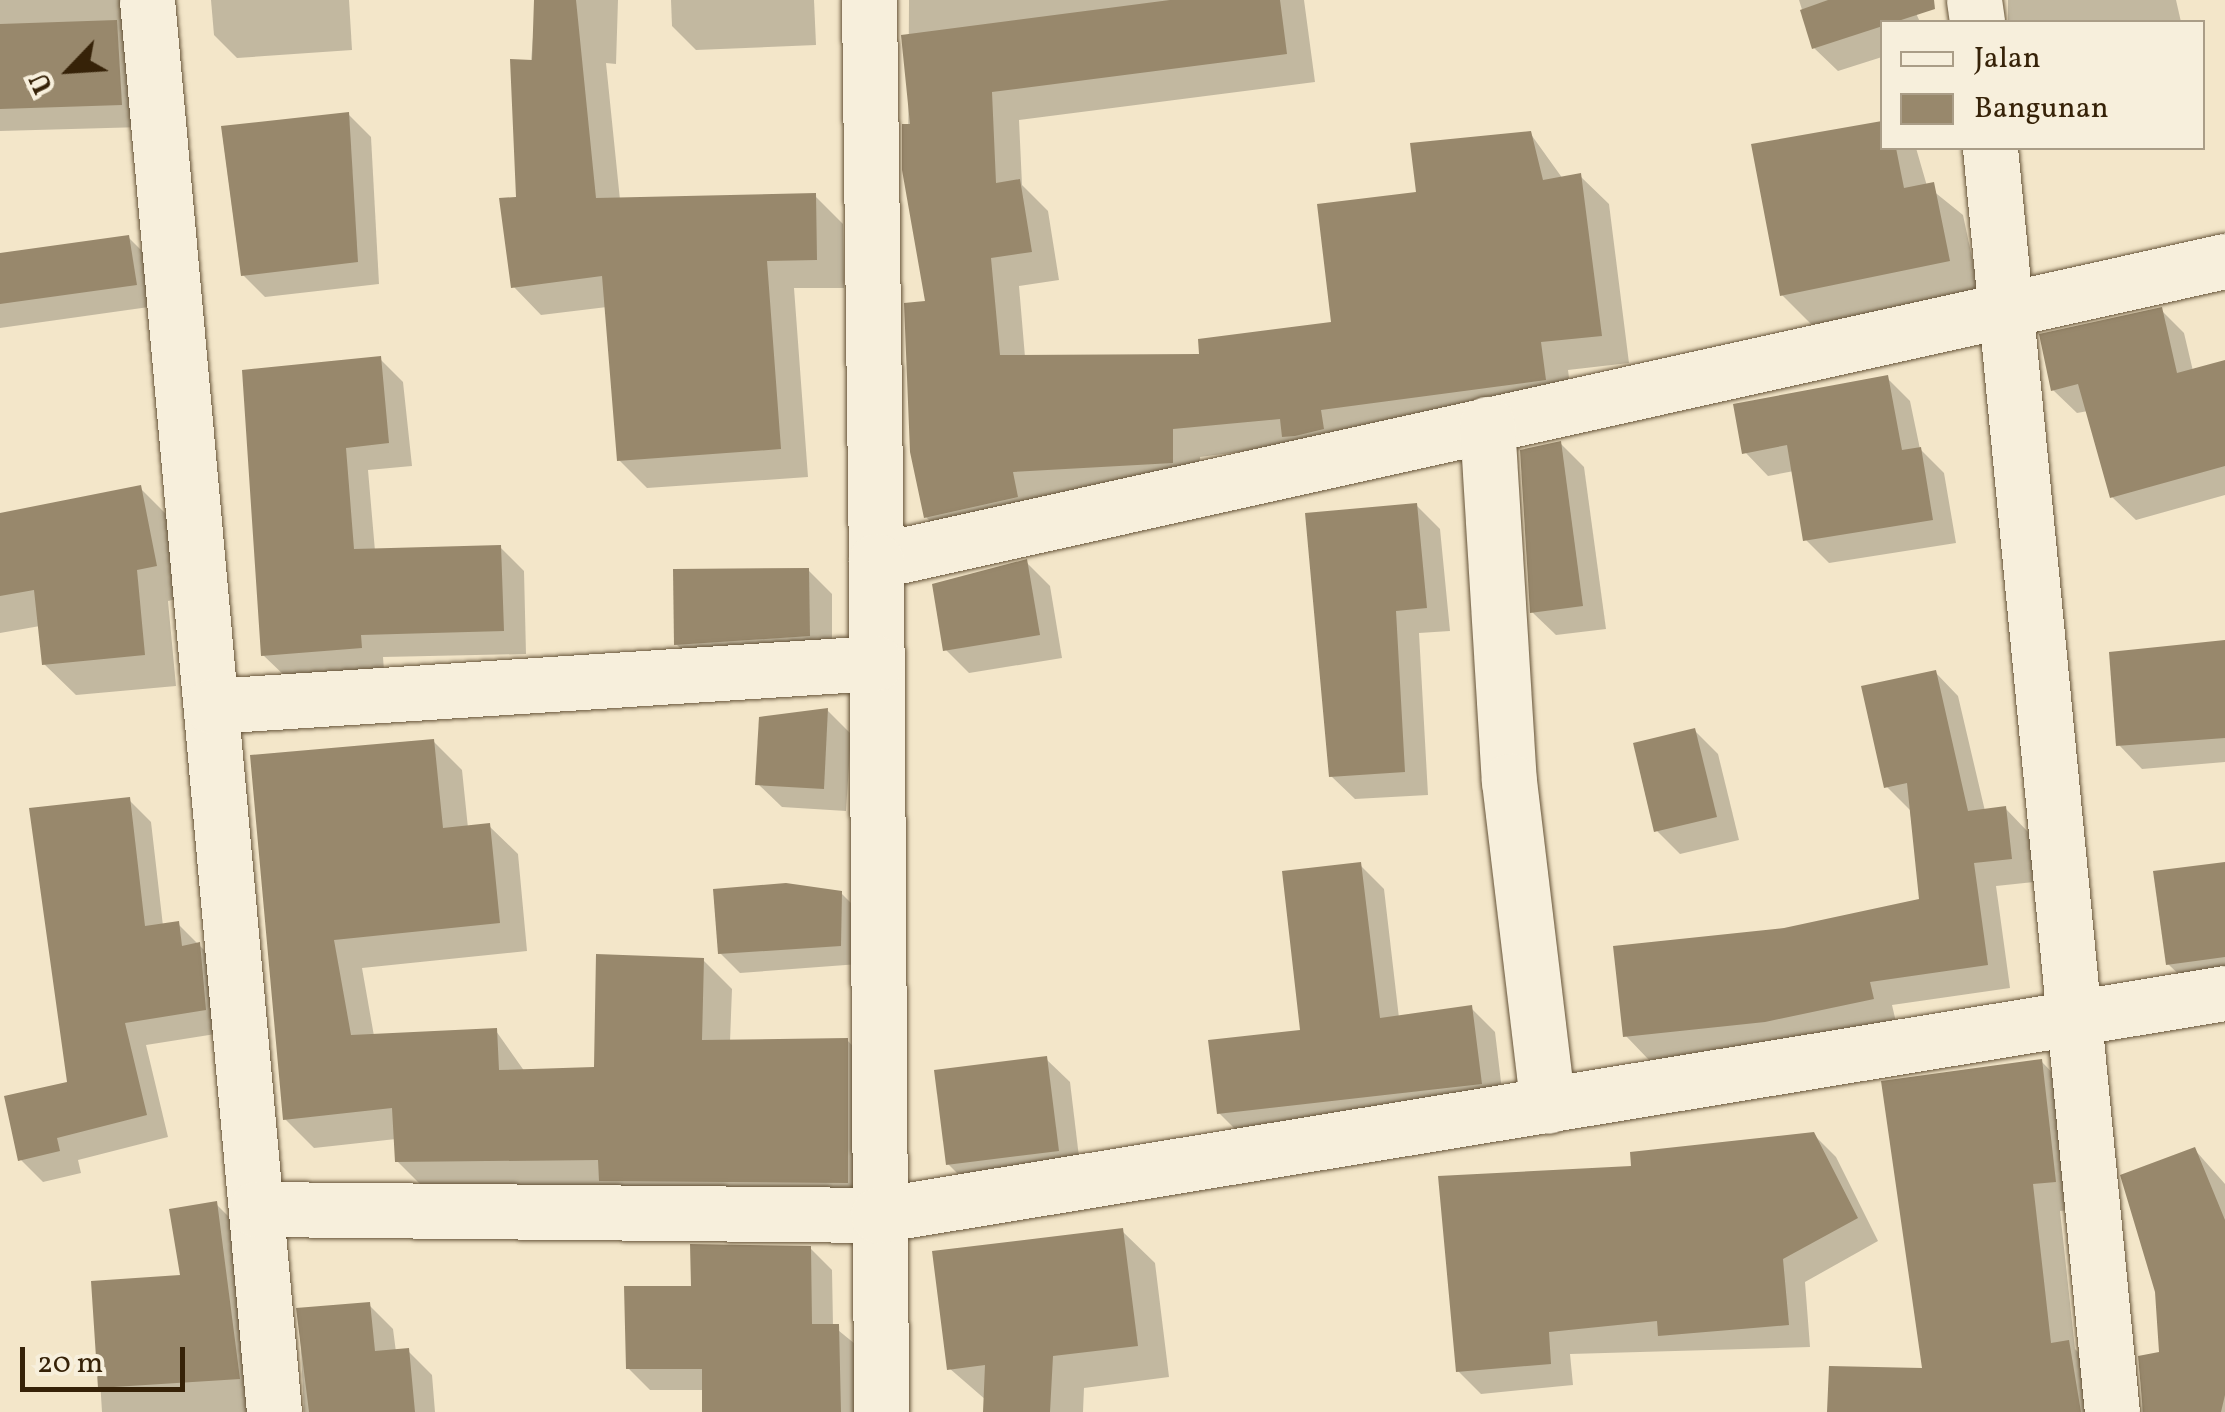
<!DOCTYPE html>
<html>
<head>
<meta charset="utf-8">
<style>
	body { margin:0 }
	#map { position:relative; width:2225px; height:1412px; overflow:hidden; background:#f3e6c9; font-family:Vollkorn,serif }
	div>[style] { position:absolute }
	.shadow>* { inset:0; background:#0003 }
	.building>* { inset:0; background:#98886c }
	.roads { filter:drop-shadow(0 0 2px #655338) drop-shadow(0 0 2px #655338) }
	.minor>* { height:55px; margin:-27.5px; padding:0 27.5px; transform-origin:27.5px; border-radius:27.5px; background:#f7efdc }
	span { translate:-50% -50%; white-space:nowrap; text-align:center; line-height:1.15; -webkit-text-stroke:8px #f7efdc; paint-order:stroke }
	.legend { position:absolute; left:1880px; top:20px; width:325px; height:130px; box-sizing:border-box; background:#f7efdc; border:2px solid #aa9d87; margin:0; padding:12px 18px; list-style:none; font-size:30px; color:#362208 }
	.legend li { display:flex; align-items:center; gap:20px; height:50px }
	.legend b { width:50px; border:2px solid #aa9d87 }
	.north { position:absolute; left:20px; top:20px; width:100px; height:100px; -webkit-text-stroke:8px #f7efdc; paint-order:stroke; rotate:245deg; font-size:28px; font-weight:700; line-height:40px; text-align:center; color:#362208 }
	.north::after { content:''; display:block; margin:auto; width:35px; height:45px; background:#362208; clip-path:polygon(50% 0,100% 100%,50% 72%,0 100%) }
	.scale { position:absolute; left:20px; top:1347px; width:165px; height:45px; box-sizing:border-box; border:5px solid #362208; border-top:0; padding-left:12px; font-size:30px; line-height:35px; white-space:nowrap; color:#362208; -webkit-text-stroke:8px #f7efdc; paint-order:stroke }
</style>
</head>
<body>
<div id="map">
	<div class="shadow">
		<div style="clip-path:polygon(0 0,121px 0,143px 127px,0 131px)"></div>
		<div style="clip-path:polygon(211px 0,349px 0,352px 50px,237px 58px,214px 35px)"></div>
		<div style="clip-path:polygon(536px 0,618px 0,616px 64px,606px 63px,620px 200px,815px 196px,843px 224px,844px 288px,794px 288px,808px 477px,647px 488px,619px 460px,607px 307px,541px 315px,513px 286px)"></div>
		<div style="clip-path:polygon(671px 0,814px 0,816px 45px,696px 50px,672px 26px)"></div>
		<div style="clip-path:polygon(909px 0,1304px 0,1315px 82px,1019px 120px,1022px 185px,1048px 211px,1059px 280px,1019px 286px,1025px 357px,1202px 357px,1334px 324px,1419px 195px,1530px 133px,1563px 179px,1580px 176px,1609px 204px,1629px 363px,1568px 370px,1573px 408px,1200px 457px,1201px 490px,954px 546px,926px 517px,928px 303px,908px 170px)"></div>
		<div style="clip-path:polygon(1799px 0,1910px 0,1920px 22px,1882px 22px,1882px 57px,1838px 71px,1814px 48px)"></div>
		<div style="clip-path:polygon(2008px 0,2176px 0,2181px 22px,2008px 22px)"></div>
		<div style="clip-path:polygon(348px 114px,371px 137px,379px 284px,265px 297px,243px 275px)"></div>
		<div style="clip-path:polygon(1882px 123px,1882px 148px,1916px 148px,1927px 186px,1963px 215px,1979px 290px,1812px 325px,1782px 295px,1754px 146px)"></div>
		<div style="clip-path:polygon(128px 237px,149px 258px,156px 306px,0 328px,0 256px)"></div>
		<div style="clip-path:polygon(2161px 310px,2184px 333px,2193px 371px,2225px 362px,2225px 495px,2136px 520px,2112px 497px,2088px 411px,2077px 413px,2053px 390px)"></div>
		<div style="clip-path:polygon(380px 359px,403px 382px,412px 466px,368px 470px,375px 551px,500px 547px,524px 571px,526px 654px,383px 657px,384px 671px,287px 678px,263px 655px)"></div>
		<div style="clip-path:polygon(1887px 378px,1910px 401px,1920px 449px,1944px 473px,1956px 543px,1829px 563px,1806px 540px,1794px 471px,1768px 476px,1745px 452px)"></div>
		<div style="clip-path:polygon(1561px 444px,1584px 467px,1606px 629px,1556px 635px,1532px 612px)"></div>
		<div style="clip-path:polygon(140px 488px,172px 520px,187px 597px,168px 601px,176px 686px,76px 695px,44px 664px,40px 626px,0 633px,0 515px)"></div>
		<div style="clip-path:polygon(1417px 506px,1440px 529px,1450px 631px,1419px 633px,1428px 795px,1355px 799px,1331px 776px)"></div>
		<div style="clip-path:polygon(1026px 562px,1050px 586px,1062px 658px,969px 673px,946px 650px)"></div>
		<div style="clip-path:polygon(808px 570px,832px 594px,832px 659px,700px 667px,676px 644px)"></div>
		<div style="clip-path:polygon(2225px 642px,2225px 762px,2142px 769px,2119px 745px)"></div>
		<div style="clip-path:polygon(1935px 672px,1958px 696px,1985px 811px,2006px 809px,2029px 833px,2034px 882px,1996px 886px,2010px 988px,1892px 1005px,1896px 1022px,1790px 1045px,1649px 1060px,1626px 1036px,1785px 931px,1922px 901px,1910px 810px,1887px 787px)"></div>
		<div style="clip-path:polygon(827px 710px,851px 734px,846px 811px,782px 807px,758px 784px)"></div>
		<div style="clip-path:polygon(1694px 730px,1718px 754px,1739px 840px,1680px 854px,1657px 831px)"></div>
		<div style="clip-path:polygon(433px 741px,462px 770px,468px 828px,489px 826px,518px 854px,527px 951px,362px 968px,374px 1036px,496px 1031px,525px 1072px,596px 1070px,703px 960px,732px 989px,730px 1042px,847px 1040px,875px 1069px,876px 1211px,426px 1190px,397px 1161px,396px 1139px,314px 1148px,285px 1119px,253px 758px)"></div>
		<div style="clip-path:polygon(129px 800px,151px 822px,163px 926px,178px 924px,222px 968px,228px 1032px,146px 1045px,168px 1137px,78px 1160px,81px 1173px,43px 1182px,20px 1159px,69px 1084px)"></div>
		<div style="clip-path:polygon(2225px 864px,2225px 983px,2192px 987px,2168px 964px)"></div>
		<div style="clip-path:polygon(1360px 865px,1384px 889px,1399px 1018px,1471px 1008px,1495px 1032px,1504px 1107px,1243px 1137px,1219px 1113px,1303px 1032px)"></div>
		<div style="clip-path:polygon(841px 893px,860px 912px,859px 964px,740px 973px,720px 953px)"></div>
		<div style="clip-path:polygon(1046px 1059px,1070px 1082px,1081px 1174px,972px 1188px,948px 1164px)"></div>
		<div style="clip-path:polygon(2041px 1061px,2068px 1089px,2082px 1209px,2060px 1211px,2075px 1349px,2096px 1370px,2103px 1412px,1831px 1412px,1925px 1371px)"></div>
		<div style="clip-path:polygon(1813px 1134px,1836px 1157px,1878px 1241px,1805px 1282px,1810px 1347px,1570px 1354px,1573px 1385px,1481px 1394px,1458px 1371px)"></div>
		<div style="clip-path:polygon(2195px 1150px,2225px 1184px,2225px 1412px,2142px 1412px,2141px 1358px,2161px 1354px)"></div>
		<div style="clip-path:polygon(216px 1204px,240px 1228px,265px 1412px,102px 1412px,94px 1283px,183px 1277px)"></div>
		<div style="clip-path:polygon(1122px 1231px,1155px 1263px,1169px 1377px,1084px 1388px,1083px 1412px,986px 1412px,986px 1400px,949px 1368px)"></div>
		<div style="clip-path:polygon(810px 1248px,832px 1270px,833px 1326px,860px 1348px,861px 1412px,705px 1412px,705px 1390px,650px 1390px,628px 1368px,694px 1288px)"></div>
		<div style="clip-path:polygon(369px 1305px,393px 1329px,396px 1352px,408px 1351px,432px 1375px,435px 1412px,304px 1412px,299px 1310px)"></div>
	</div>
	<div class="building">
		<div style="clip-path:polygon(534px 0,576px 0,596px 198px,816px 193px,817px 260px,767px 261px,781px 449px,617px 461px,602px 276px,511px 288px,499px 198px,516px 197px,510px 59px,532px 60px)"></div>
		<div style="clip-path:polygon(1170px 0,1280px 0,1287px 54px,992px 92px,996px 183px,1020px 179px,1032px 252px,991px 258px,1000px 355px,1199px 354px,1198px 339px,1331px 322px,1317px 204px,1416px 192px,1410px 143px,1531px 131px,1543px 180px,1581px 173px,1602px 336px,1541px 342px,1546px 380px,1321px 410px,1324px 429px,1295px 436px,1282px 437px,1280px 419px,1173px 429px,1173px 463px,1013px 472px,1018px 497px,924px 518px,910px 452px,904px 303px,925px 301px,902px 170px,902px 124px,910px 124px,901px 35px)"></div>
		<div style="clip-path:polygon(1828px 0,1934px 0,1935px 9px,1812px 49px,1800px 10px)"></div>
		<div style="clip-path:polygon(117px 20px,122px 105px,0 109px,0 24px)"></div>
		<div style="clip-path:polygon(349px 112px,358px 262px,241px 276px,221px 126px)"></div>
		<div style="clip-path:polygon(1882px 121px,1882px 148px,1896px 148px,1904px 188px,1934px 182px,1950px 261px,1780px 296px,1751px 144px)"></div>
		<div style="clip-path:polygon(129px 235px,137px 285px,0 304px,0 253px)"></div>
		<div style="clip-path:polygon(2162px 307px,2177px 373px,2225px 360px,2225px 466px,2110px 498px,2078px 384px,2051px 391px,2039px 334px)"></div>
		<div style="clip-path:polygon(381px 356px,389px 443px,346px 448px,354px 549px,501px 545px,504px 631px,361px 635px,362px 648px,261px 656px,242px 370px)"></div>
		<div style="clip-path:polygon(1888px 375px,1902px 450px,1921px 447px,1933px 520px,1803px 541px,1787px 445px,1742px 454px,1733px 404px)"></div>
		<div style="clip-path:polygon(1561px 441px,1583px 606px,1530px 613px,1520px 450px)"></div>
		<div style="clip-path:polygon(141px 485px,157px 566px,137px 570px,145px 655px,42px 665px,34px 590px,0 596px,0 513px)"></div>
		<div style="clip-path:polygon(1417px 503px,1427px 608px,1396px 611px,1405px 772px,1329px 777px,1305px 513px)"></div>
		<div style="clip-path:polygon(1027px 559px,1040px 635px,943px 651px,932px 584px)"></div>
		<div style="clip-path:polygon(809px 568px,810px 636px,674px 645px,673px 569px)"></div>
		<div style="clip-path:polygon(2225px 640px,2225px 738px,2116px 746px,2109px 652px)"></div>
		<div style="clip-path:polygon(1936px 670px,1968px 811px,2006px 806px,2012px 859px,1974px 863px,1988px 965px,1870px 982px,1874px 999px,1765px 1022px,1623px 1037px,1613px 946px,1784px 928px,1919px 899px,1907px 783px,1884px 788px,1861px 686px)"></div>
		<div style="clip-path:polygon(828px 708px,824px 789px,755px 785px,759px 717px)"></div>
		<div style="clip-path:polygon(1695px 728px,1717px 817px,1654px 832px,1633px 743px)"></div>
		<div style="clip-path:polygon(434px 739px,443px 828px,490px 823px,500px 923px,334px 940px,351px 1035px,497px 1028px,499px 1070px,594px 1067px,596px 954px,704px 958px,702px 1040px,848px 1038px,848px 1183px,599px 1181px,598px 1160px,395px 1162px,392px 1108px,283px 1120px,250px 755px)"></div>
		<div style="clip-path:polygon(130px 797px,145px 926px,179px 921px,182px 946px,200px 942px,206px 1010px,125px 1023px,147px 1115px,57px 1138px,60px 1151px,18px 1161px,4px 1096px,67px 1082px,29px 808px)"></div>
		<div style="clip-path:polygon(1361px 862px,1380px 1018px,1472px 1005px,1482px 1084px,1217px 1114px,1208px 1040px,1300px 1030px,1282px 871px)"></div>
		<div style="clip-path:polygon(2225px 862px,2225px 957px,2166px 965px,2153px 871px)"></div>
		<div style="clip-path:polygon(786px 883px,842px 891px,841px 946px,718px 954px,713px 889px)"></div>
		<div style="clip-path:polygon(1047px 1056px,1059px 1151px,946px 1165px,934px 1070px)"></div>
		<div style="clip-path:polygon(2042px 1059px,2056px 1182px,2033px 1184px,2051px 1343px,2069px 1340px,2081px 1412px,1827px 1412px,1829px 1366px,1922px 1368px,1881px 1081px)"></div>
		<div style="clip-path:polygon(1814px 1132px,1858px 1218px,1783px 1259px,1789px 1325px,1658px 1336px,1657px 1321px,1549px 1332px,1551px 1364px,1456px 1372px,1438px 1176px,1631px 1166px,1630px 1152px)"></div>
		<div style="clip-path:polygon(2195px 1147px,2225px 1220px,2225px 1395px,2221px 1412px,2143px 1412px,2138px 1356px,2159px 1352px,2155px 1292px,2120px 1175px)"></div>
		<div style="clip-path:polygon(217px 1201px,240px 1379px,98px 1388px,91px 1281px,180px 1275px,169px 1209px)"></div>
		<div style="clip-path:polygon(1123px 1228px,1138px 1346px,1053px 1356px,1050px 1412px,983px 1412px,985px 1365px,947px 1370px,932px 1251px)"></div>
		<div style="clip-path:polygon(690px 1244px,811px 1246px,812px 1324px,839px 1324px,841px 1412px,702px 1412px,702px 1369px,626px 1369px,624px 1286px,691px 1286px)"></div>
		<div style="clip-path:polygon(370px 1302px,375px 1351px,409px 1348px,415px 1412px,309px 1412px,296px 1308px)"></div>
	</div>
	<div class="roads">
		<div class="minor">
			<div style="left:147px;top:0;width:1418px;rotate:84.86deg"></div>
			<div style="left:869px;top:0;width:561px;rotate:89.29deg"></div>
			<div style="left:876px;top:561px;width:1382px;rotate:-12.54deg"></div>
			<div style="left:1974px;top:0;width:22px;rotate:82deg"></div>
			<div style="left:1990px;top:148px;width:1270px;rotate:84.49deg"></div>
			<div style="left:1487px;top:424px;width:358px;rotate:86.5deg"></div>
			<div style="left:1509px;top:781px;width:327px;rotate:83.2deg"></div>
			<div style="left:876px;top:561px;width:851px;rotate:89.66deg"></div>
			<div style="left:212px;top:706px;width:665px;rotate:-3.71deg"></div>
			<div style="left:256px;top:1209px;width:622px;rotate:0.55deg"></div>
			<div style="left:878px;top:1215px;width:1365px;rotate:-9.36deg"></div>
		</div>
	</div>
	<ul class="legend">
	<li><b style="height:12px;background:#f7efdc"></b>Jalan</li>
	<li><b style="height:28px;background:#98886c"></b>Bangunan</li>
	</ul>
	<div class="north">U</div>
	<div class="scale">20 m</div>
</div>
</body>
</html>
